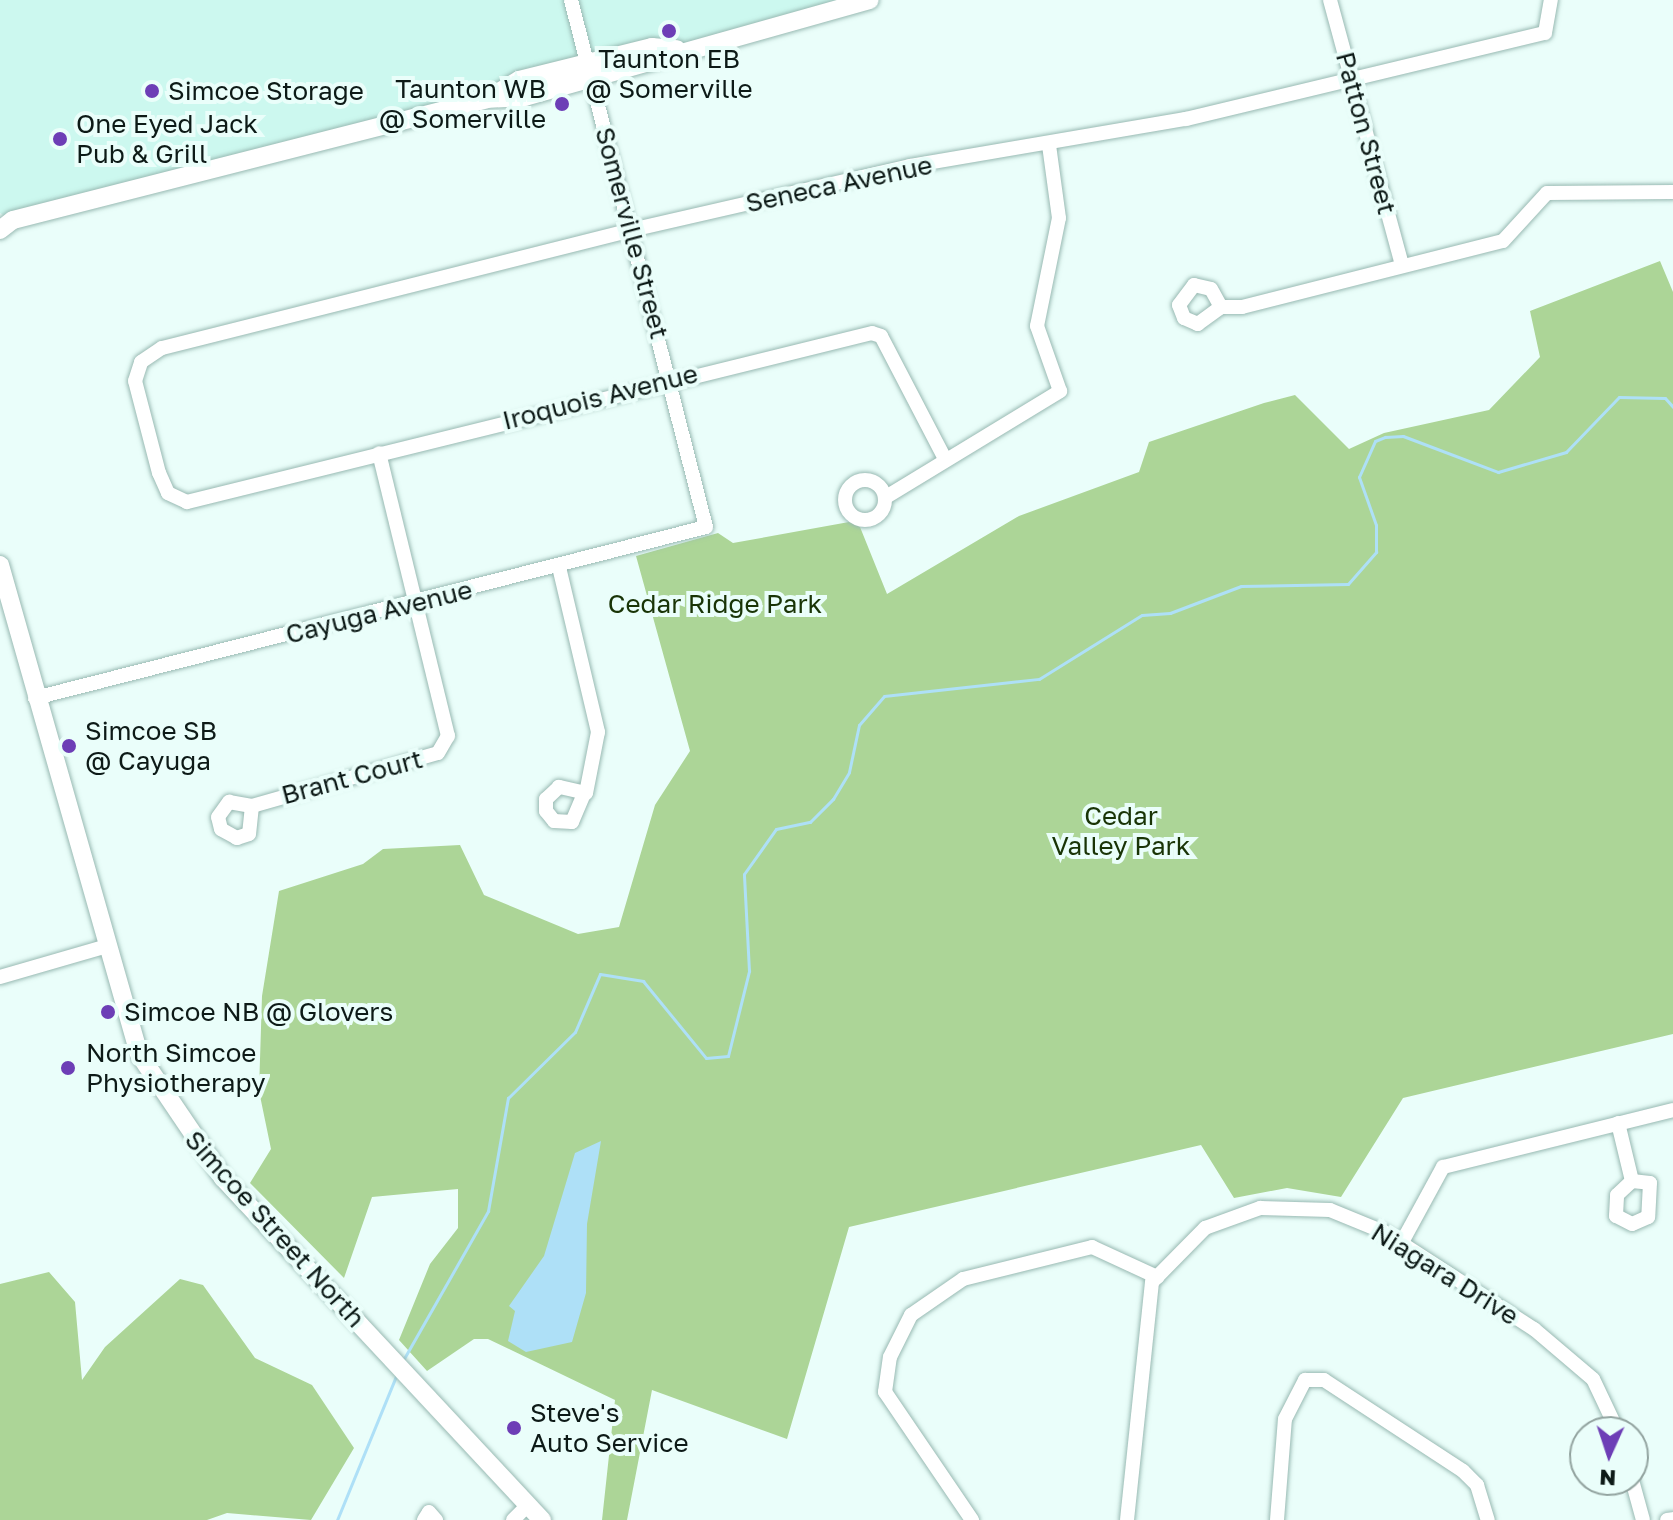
<!DOCTYPE html>
<html>
<head>
<meta charset="utf-8">
<style>
	body { margin:0 }
	#map { position:relative; width:1673px; height:1520px; overflow:hidden; background:#eafefa; font-family:"Golos Text",sans-serif }
	div>[style] { position:absolute }
	.built>* { inset:0; background:#ccf8ef }
	.green>* { inset:0; background:#acd597 }
	.water>* { inset:0; background:#aee0f7 }
	.stream>* { height:3px; margin:-1.5px; padding:0 1.5px; transform-origin:1.5px; border-radius:1.5px; background:#aee0f7 }
	.roads { filter:drop-shadow(0 0 2px #98b9b2) drop-shadow(0 0 2px #98b9b2) }
	.minor>* { height:14px; margin:-7px; padding:0 7px; transform-origin:7px; border-radius:7px; background:#fff }
	.minor>.ring { margin:-7px; padding:0; box-sizing:content-box; background:none; border:14px solid #fff; border-radius:50% }
	.major>* { height:18px; margin:-9px; padding:0 9px; transform-origin:9px; border-radius:9px; background:#fff }
	.dots>* { width:22px; height:22px; translate:-50% -50%; box-sizing:border-box; border:4px solid #eafefa; border-radius:50% }
	span { translate:-50% -50%; white-space:nowrap; text-align:center; line-height:1.15; -webkit-text-stroke:8px #eafefa; paint-order:stroke }
	.poi-label { font-size:26px; color:#0d1a17 }
	.right { translate:-100% -50%; text-align:right }
	.left { translate:0 -50%; text-align:left }
	.street-label { font-size:26px; color:#0d1a17 }
	.park-label { font-size:26px; color:#193406 }
	.north { position:absolute; left:1569px; top:1416px; width:80px; height:80px; box-sizing:border-box; background:#eafefa; border:2px solid #92a39f; border-radius:50%; rotate:183deg; font-size:22px; font-weight:700; line-height:32px; text-align:center; color:#0d1a17 }
	.north::after { content:''; display:block; margin:auto; width:28px; height:36px; background:#6d3eb6; clip-path:polygon(50% 0,100% 100%,50% 72%,0 100%) }
</style>
</head>
<body>
<div id="map">
	<div class="built">
		<div style="clip-path:polygon(0 0,872px 0,12px 220px,0 213px)"></div>
	</div>
	<div class="green">
		<div style="clip-path:polygon(1660px 261px,1673px 292px,1673px 1034px,1403px 1098px,1341px 1197px,1287px 1188px,1234px 1198px,1201px 1145px,849px 1227px,787px 1439px,652px 1390px,627px 1520px,602px 1520px,615px 1400px,488px 1339px,474px 1339px,427px 1371px,399px 1340px,430px 1264px,458px 1228px,458px 1189px,372px 1197px,344px 1278px,250px 1183px,271px 1149px,259px 1091px,262px 996px,279px 891px,363px 864px,383px 849px,460px 845px,484px 895px,578px 934px,619px 927px,655px 805px,690px 751px,636px 556px,718px 533px,733px 543px,849px 522px,860px 527px,887px 594px,1019px 516px,1139px 472px,1149px 442px,1264px 403px,1295px 395px,1349px 449px,1384px 433px,1489px 410px,1540px 357px,1530px 311px)"></div>
		<div style="clip-path:polygon(49px 1272px,75px 1302px,82px 1380px,105px 1347px,180px 1279px,203px 1285px,255px 1358px,312px 1385px,354px 1448px,311px 1520px,227px 1513px,207px 1520px,0 1520px,0 1284px)"></div>
	</div>
	<div class="water">
		<div style="clip-path:polygon(601px 1141px,587px 1224px,586px 1293px,572px 1342px,526px 1352px,508px 1341px,515px 1311px,509px 1306px,544px 1256px,575px 1153px)"></div>
	</div>
	<div class="stream">
		<div style="left:402px;top:1362px;width:174px;rotate:-60.3deg"></div>
		<div style="left:488px;top:1211px;width:115px;rotate:-80deg"></div>
		<div style="left:508px;top:1098px;width:94px;rotate:-44.6deg"></div>
		<div style="left:575px;top:1032px;width:63px;rotate:-66.7deg"></div>
		<div style="left:600px;top:974px;width:44px;rotate:9.2deg"></div>
		<div style="left:643px;top:981px;width:99px;rotate:50.7deg"></div>
		<div style="left:706px;top:1058px;width:22px;rotate:-5deg"></div>
		<div style="left:728px;top:1056px;width:88px;rotate:-76.1deg"></div>
		<div style="left:749px;top:971px;width:97px;rotate:-93deg"></div>
		<div style="left:744px;top:874px;width:55px;rotate:-54.6deg"></div>
		<div style="left:776px;top:829px;width:35px;rotate:-12deg"></div>
		<div style="left:810px;top:822px;width:33px;rotate:-45deg"></div>
		<div style="left:833px;top:799px;width:31px;rotate:-59deg"></div>
		<div style="left:849px;top:772px;width:48px;rotate:-78deg"></div>
		<div style="left:859px;top:725px;width:38px;rotate:-49deg"></div>
		<div style="left:884px;top:696px;width:156px;rotate:-6.3deg"></div>
		<div style="left:1039px;top:679px;width:121px;rotate:-31.9deg"></div>
		<div style="left:1142px;top:615px;width:28px;rotate:-4deg"></div>
		<div style="left:1170px;top:613px;width:76px;rotate:-20.8deg"></div>
		<div style="left:1241px;top:586px;width:107px;rotate:-1.1deg"></div>
		<div style="left:1348px;top:584px;width:43px;rotate:-48.8deg"></div>
		<div style="left:1376px;top:552px;width:27px;rotate:-90deg"></div>
		<div style="left:1376px;top:525px;width:51px;rotate:-109.5deg"></div>
		<div style="left:1359px;top:477px;width:39px;rotate:-66deg"></div>
		<div style="left:1375px;top:441px;width:11px;rotate:-22deg"></div>
		<div style="left:1385px;top:437px;width:18px;rotate:-3deg"></div>
		<div style="left:1403px;top:436px;width:102px;rotate:20.8deg"></div>
		<div style="left:1498px;top:472px;width:71px;rotate:-16.4deg"></div>
		<div style="left:1566px;top:452px;width:76px;rotate:-46.1deg"></div>
		<div style="left:1619px;top:397px;width:46px;rotate:1.2deg"></div>
		<div style="left:1665px;top:398px;width:12px;rotate:48deg"></div>
		<div style="left:337px;top:1520px;width:156px;rotate:-67.7deg"></div>
	</div>
	<div class="roads">
		<div class="minor">
			<div style="left:1330px;top:0;width:275px;rotate:74.8deg"></div>
			<div style="left:1221px;top:307px;width:29px;rotate:144deg"></div>
			<div style="left:1198px;top:324px;width:15px;rotate:-157deg"></div>
			<div style="left:1184px;top:318px;width:14px;rotate:-111deg"></div>
			<div style="left:1179px;top:305px;width:25px;rotate:-53deg"></div>
			<div style="left:1194px;top:285px;width:17px;rotate:13deg"></div>
			<div style="left:1211px;top:289px;width:21px;rotate:61deg"></div>
			<div style="left:1221px;top:307px;width:21px"></div>
			<div style="left:1242px;top:307px;width:269px;rotate:-14.2deg"></div>
			<div style="left:1503px;top:241px;width:65px;rotate:-47.5deg"></div>
			<div style="left:1547px;top:193px;width:126px;rotate:-0.5deg"></div>
			<div style="left:944px;top:457px;width:136px;rotate:-117.5deg"></div>
			<div style="left:881px;top:336px;width:9px;rotate:-162deg"></div>
			<div style="left:872px;top:333px;width:706px;rotate:166.14deg"></div>
			<div style="left:187px;top:502px;width:21px;rotate:-155deg"></div>
			<div style="left:168px;top:493px;width:22px;rotate:-114deg"></div>
			<div style="left:159px;top:473px;width:95px;rotate:-104.6deg"></div>
			<div style="left:135px;top:381px;width:20px;rotate:-72deg"></div>
			<div style="left:141px;top:362px;width:25px;rotate:-34deg"></div>
			<div style="left:162px;top:348px;width:484px;rotate:-14.1deg"></div>
			<div style="left:631px;top:230px;width:286px;rotate:-12.9deg"></div>
			<div style="left:910px;top:166px;width:280px;rotate:-9.7deg"></div>
			<div style="left:1186px;top:119px;width:369px;rotate:-13.5deg"></div>
			<div style="left:1545px;top:33px;width:34px;rotate:-80deg"></div>
			<div class="ring" style="left:845px;top:480px;width:26px;height:26px"></div>
			<div style="left:886px;top:497px;width:204px;rotate:-31.3deg"></div>
			<div style="left:1060px;top:391px;width:69px;rotate:-109.5deg"></div>
			<div style="left:1037px;top:326px;width:110px;rotate:-78.5deg"></div>
			<div style="left:1059px;top:218px;width:74px;rotate:-97.8deg"></div>
			<div style="left:559px;top:567px;width:170px;rotate:76.7deg"></div>
			<div style="left:598px;top:732px;width:62px;rotate:101.1deg"></div>
			<div style="left:586px;top:793px;width:28px;rotate:-167deg"></div>
			<div style="left:559px;top:787px;width:18px;rotate:137deg"></div>
			<div style="left:546px;top:799px;width:12px;rotate:90deg"></div>
			<div style="left:546px;top:811px;width:13px;rotate:51deg"></div>
			<div style="left:554px;top:821px;width:18px;rotate:3deg"></div>
			<div style="left:572px;top:822px;width:28px;rotate:-67deg"></div>
			<div style="left:35px;top:698px;width:692px;rotate:-14.3deg"></div>
			<div style="left:706px;top:527px;width:544px;rotate:-104.37deg"></div>
			<div style="left:252px;top:806px;width:28px;rotate:96deg"></div>
			<div style="left:249px;top:834px;width:13px;rotate:162deg"></div>
			<div style="left:237px;top:838px;width:18px;rotate:-151deg"></div>
			<div style="left:221px;top:829px;width:12px;rotate:-104deg"></div>
			<div style="left:218px;top:817px;width:19px;rotate:-54deg"></div>
			<div style="left:229px;top:802px;width:23px;rotate:10deg"></div>
			<div style="left:252px;top:806px;width:193px;rotate:-15.9deg"></div>
			<div style="left:438px;top:753px;width:20px;rotate:-60deg"></div>
			<div style="left:448px;top:736px;width:291px;rotate:-103.7deg"></div>
			<div style="left:0;top:977px;width:108px;rotate:-16.1deg"></div>
			<div style="left:1618px;top:1123px;width:60px;rotate:76.4deg"></div>
			<div style="left:1632px;top:1181px;width:18px;rotate:6deg"></div>
			<div style="left:1650px;top:1183px;width:34px;rotate:93deg"></div>
			<div style="left:1648px;top:1217px;width:17px;rotate:156deg"></div>
			<div style="left:1632px;top:1224px;width:18px;rotate:-153deg"></div>
			<div style="left:1616px;top:1216px;width:21px;rotate:-87deg"></div>
			<div style="left:1617px;top:1195px;width:21px;rotate:-43deg"></div>
			<div style="left:1401px;top:1244px;width:88px;rotate:-61.4deg"></div>
			<div style="left:1443px;top:1167px;width:237px;rotate:-13.9deg"></div>
			<div style="left:1632px;top:1480px;width:41px;rotate:74.6deg"></div>
			<div style="left:424px;top:1520px;width:9px;rotate:-58deg"></div>
			<div style="left:429px;top:1512px;width:11px;rotate:49deg"></div>
			<div style="left:513px;top:1520px;width:21px;rotate:-45deg"></div>
			<div style="left:972px;top:1520px;width:155px;rotate:-124.2deg"></div>
			<div style="left:885px;top:1392px;width:35px;rotate:-82deg"></div>
			<div style="left:890px;top:1357px;width:47px;rotate:-63.4deg"></div>
			<div style="left:911px;top:1315px;width:63px;rotate:-34.7deg"></div>
			<div style="left:963px;top:1279px;width:133px;rotate:-13.9deg"></div>
			<div style="left:1092px;top:1247px;width:72px;rotate:24.8deg"></div>
			<div style="left:1127px;top:1520px;width:239px;rotate:-84deg"></div>
			<div style="left:1152px;top:1282px;width:76px;rotate:-45.5deg"></div>
			<div style="left:1205px;top:1228px;width:59px;rotate:-20deg"></div>
			<div style="left:1260px;top:1208px;width:70px;rotate:1.6deg"></div>
			<div style="left:1330px;top:1210px;width:58px;rotate:22.2deg"></div>
			<div style="left:1384px;top:1232px;width:179px;rotate:32.9deg"></div>
			<div style="left:1534px;top:1329px;width:77px;rotate:40.3deg"></div>
			<div style="left:1593px;top:1379px;width:59px;rotate:64.7deg"></div>
			<div style="left:1277px;top:1520px;width:101px;rotate:-85.5deg"></div>
			<div style="left:1285px;top:1419px;width:44px;rotate:-62.9deg"></div>
			<div style="left:1305px;top:1380px;width:19px"></div>
			<div style="left:1324px;top:1380px;width:166px;rotate:33.2deg"></div>
			<div style="left:1463px;top:1471px;width:20px;rotate:45deg"></div>
			<div style="left:1477px;top:1485px;width:37px;rotate:73deg"></div>
			<div style="left:1667px;top:1520px;width:6px;rotate:-9deg"></div>
		</div>
		<div class="major">
			<div style="left:489px;top:98px;width:35px;rotate:-31deg"></div>
			<div style="left:519px;top:80px;width:137px;rotate:-13.9deg"></div>
			<div style="left:652px;top:47px;width:25px;rotate:5deg"></div>
			<div style="left:0;top:230px;width:16px;rotate:-38deg"></div>
			<div style="left:13px;top:220px;width:488px;rotate:-14.3deg"></div>
			<div style="left:486px;top:99px;width:39px;rotate:-3deg"></div>
			<div style="left:525px;top:97px;width:358px;rotate:-15.7deg"></div>
			<div style="left:0;top:565px;width:508px;rotate:74.13deg"></div>
			<div style="left:139px;top:1054px;width:150px;rotate:55.9deg"></div>
			<div style="left:223px;top:1178px;width:468px;rotate:47deg"></div>
		</div>
	</div>
	<div class="dots">
		<div style="left:669px;top:31px;background:#6d3eb6"></div>
		<div style="left:152px;top:91px;background:#6d3eb6"></div>
		<div style="left:562px;top:104px;background:#6d3eb6"></div>
		<div style="left:60px;top:139px;background:#6d3eb6"></div>
		<div style="left:69px;top:746px;background:#6d3eb6"></div>
		<div style="left:108px;top:1012px;background:#6d3eb6"></div>
		<div style="left:68px;top:1068px;background:#6d3eb6"></div>
		<div style="left:514px;top:1428px;background:#6d3eb6"></div>
	</div>
	<div class="poi-label">
		<span style="left:669px;top:74px">Taunton EB<br>@ Somerville</span>
		<span class="right" style="left:546px;top:104px">Taunton WB<br>@ Somerville</span>
		<span class="left" style="left:168px;top:91px">Simcoe Storage</span>
		<span class="left" style="left:76px;top:139px">One Eyed Jack<br>Pub &amp; Grill</span>
		<span class="left" style="left:85px;top:746px">Simcoe SB<br>@ Cayuga</span>
		<span class="left" style="left:124px;top:1012px">Simcoe NB @ Glovers</span>
		<span class="left" style="left:86px;top:1068px">North Simcoe<br>Physiotherapy</span>
		<span class="left" style="left:530px;top:1428px">Steve's<br>Auto Service</span>
	</div>
	<div class="street-label">
		<span style="left:1366px;top:133px;rotate:75deg">Patton Street</span>
		<span style="left:839px;top:184px;rotate:-12deg">Seneca Avenue</span>
		<span style="left:632px;top:233px;rotate:75deg">Somerville Street</span>
		<span style="left:600px;top:397px;rotate:-14deg">Iroquois Avenue</span>
		<span style="left:379px;top:612px;rotate:-14deg">Cayuga Avenue</span>
		<span style="left:352px;top:777px;rotate:-15deg">Brant Court</span>
		<span style="left:275px;top:1229px;rotate:48deg">Simcoe Street North</span>
		<span style="left:1445px;top:1274px;rotate:32deg">Niagara Drive</span>
	</div>
	<div class="park-label">
		<span style="left:715px;top:604px">Cedar Ridge Park</span>
		<span style="left:1121px;top:831px">Cedar<br>Valley Park</span>
	</div>
	<div class="north">N</div>
</div>
</body>
</html>
